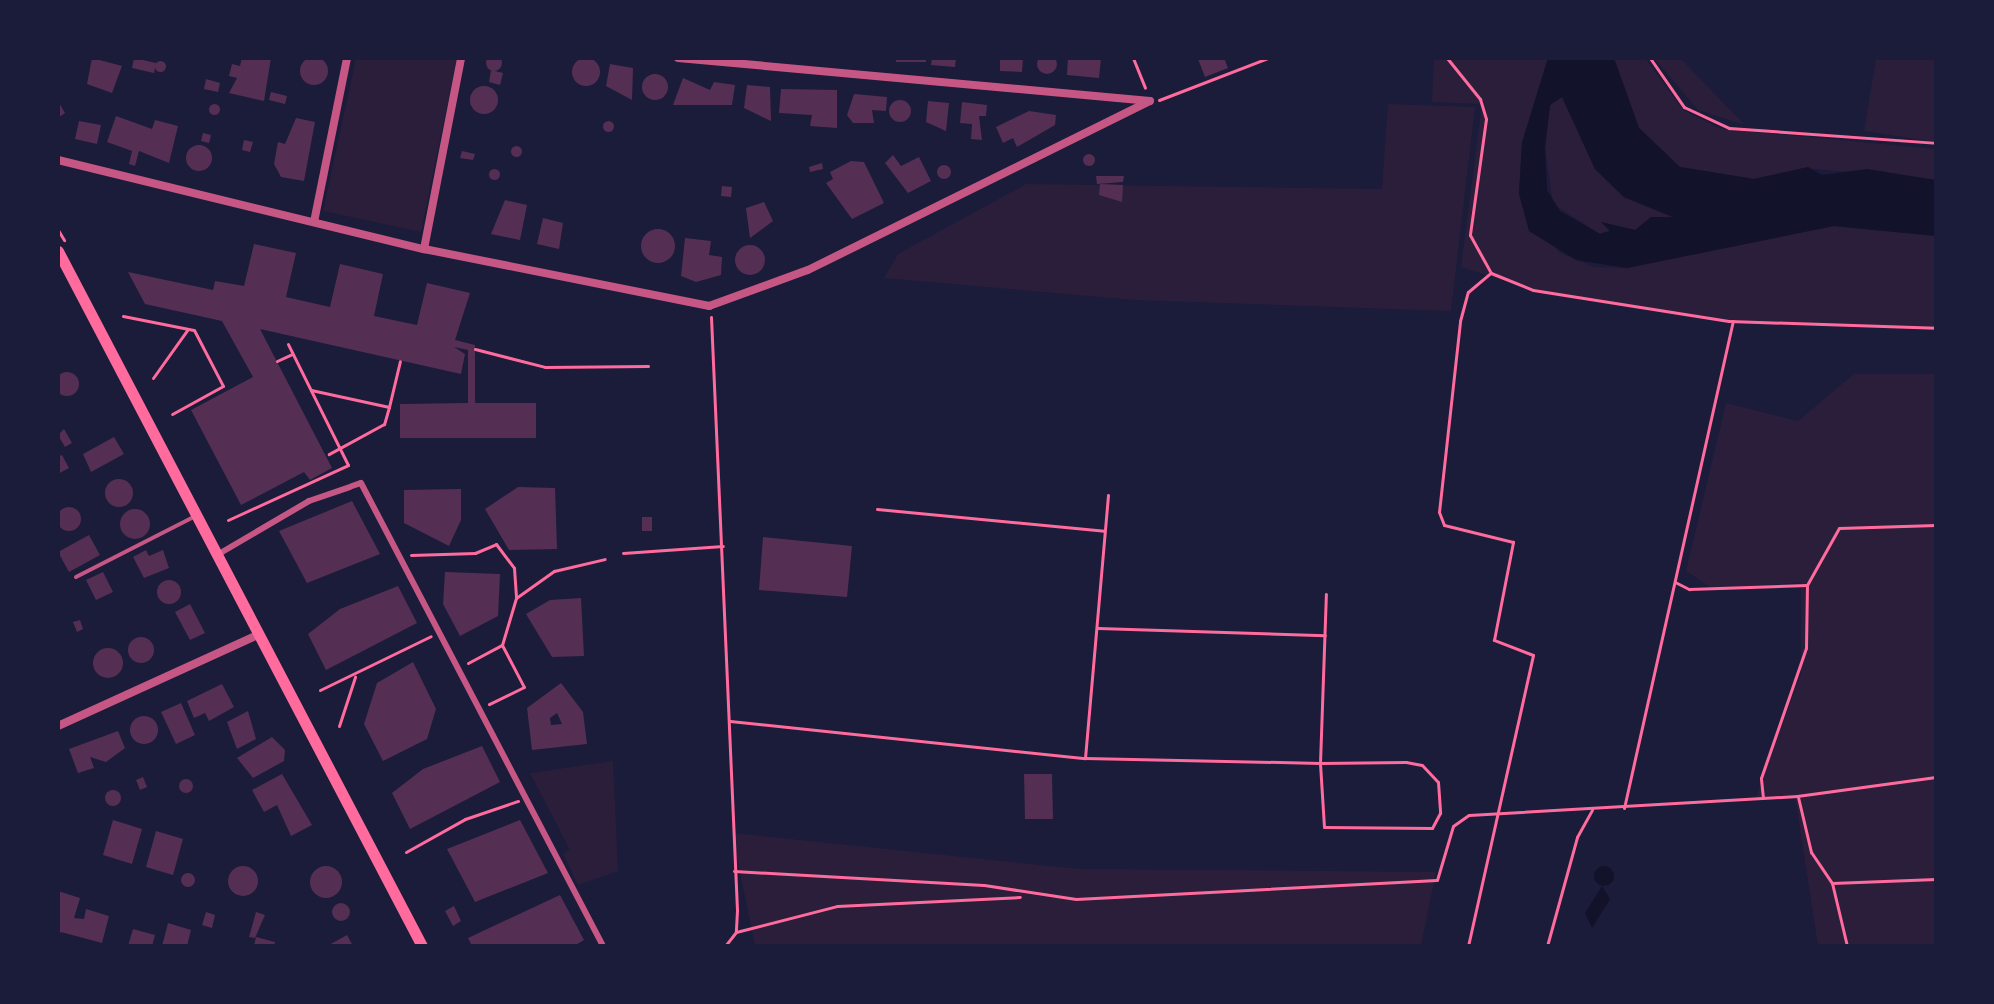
<!DOCTYPE html>
<html>
<head>
<meta charset="utf-8">
<style>
	body { margin:0 }
	#map { position:relative; width:1994px; height:1004px; overflow:hidden; background:#1b1b3a; font-family:"PT Sans Narrow",sans-serif }
	div>[style] { position:absolute }
	.green>* { inset:0; background:#2a1e3b }
	.water>* { inset:0; background:#12122b }
	.round { border-radius:50% }
	.building>* { inset:0; background:#542f53 }
	.path>* { height:3px; margin:-1.5px; padding:0 1.5px; transform-origin:1.5px; border-radius:1.5px; background:#ff6b9d }
	.service>* { height:4px; margin:-2px; padding:0 2px; transform-origin:2px; border-radius:2px; background:#c65784 }
	.pedestrian>* { height:6px; margin:-3px; padding:0 3px; transform-origin:3px; border-radius:3px; background:#c65784 }
	.minor>* { height:8px; margin:-4px; padding:0 4px; transform-origin:4px; border-radius:4px; background:#c65784 }
	.secondary>* { height:11px; margin:-5.5px; padding:0 5.5px; transform-origin:5.5px; border-radius:5.5px; background:#ff6b9d }
	span { translate:-50% -50%; white-space:nowrap; text-align:center; line-height:1.15; -webkit-text-stroke:6px #1b1b3a; paint-order:stroke }
	.frame { position:absolute; inset:0; border:60px solid #1b1b3a; pointer-events:none }
</style>
</head>
<body>
<div id="map">
	<div class="green">
		<div style="clip-path:polygon(356px 58px,457px 58px,421px 232px,323px 211px)"></div>
		<div style="clip-path:polygon(1434px 58px,1548px 58px,1522px 142px,1519px 194px,1559px 252px,1594px 267px,1627px 268px,1834px 226px,1936px 236px,1936px 328px,1729px 321px,1533px 290px,1461px 267px,1482px 104px,1432px 102px)"></div>
		<div style="clip-path:polygon(1614px 58px,1645px 58px,1683px 110px,1721px 129px,1936px 149px,1936px 180px,1804px 168px,1754px 179px,1680px 167px,1639px 128px)"></div>
		<div style="clip-path:polygon(1654px 58px,1680px 58px,1745px 125px,1698px 110px)"></div>
		<div style="clip-path:polygon(1876px 58px,1936px 58px,1936px 142px,1864px 131px)"></div>
		<div style="clip-path:polygon(1562px 97px,1595px 169px,1623px 197px,1673px 217px,1635px 230px,1601px 222px,1610px 230px,1600px 234px,1553px 204px,1545px 148px,1550px 105px)"></div>
		<div style="clip-path:polygon(1388px 104px,1475px 107px,1451px 311px,1134px 300px,884px 278px,898px 254px,1026px 184px,1382px 189px)"></div>
		<div style="clip-path:polygon(1854px 374px,1936px 374px,1936px 946px,1818px 946px,1795px 796px,1756px 798px,1801px 673px,1801px 582px,1715px 590px,1686px 571px,1726px 403px,1798px 421px)"></div>
		<div style="clip-path:polygon(613px 761px,618px 871px,578px 885px,563px 854px,570px 850px,530px 773px)"></div>
		<div style="clip-path:polygon(732px 833px,1079px 869px,1436px 872px,1421px 946px,755px 946px)"></div>
	</div>
	<div class="water">
		<div style="clip-path:polygon(evenodd,1548px 58px,1614px 58px,1639px 128px,1680px 167px,1754px 179px,1808px 167px,1822px 175px,1867px 169px,1936px 180px,1936px 236px,1834px 226px,1627px 268px,1576px 260px,1529px 231px,1519px 194px,1522px 143px,1548px 58px,1562px 97px,1595px 169px,1624px 197px,1673px 217px,1651px 217px,1635px 230px,1601px 222px,1610px 231px,1600px 234px,1560px 211px,1547px 190px,1545px 148px,1550px 105px,1562px 97px)"></div>
		<div class="round" style="left:1594px;top:866px;width:20px;height:20px"></div>
		<div style="clip-path:polygon(1602px 886px,1610px 899px,1592px 928px,1585px 913px)"></div>
	</div>
	<div class="building">
		<div class="round" style="left:1037px;top:54px;width:20px;height:20px"></div>
		<div class="round" style="left:486px;top:55px;width:16px;height:16px"></div>
		<div class="round" style="left:300px;top:57px;width:28px;height:28px"></div>
		<div style="clip-path:polygon(92px 58px,122px 66px,112px 93px,87px 84px)"></div>
		<div style="clip-path:polygon(134px 58px,156px 63px,154px 73px,132px 68px)"></div>
		<div style="clip-path:polygon(242px 58px,271px 58px,264px 101px,229px 93px,237px 78px,229px 76px,232px 64px,240px 66px)"></div>
		<div style="clip-path:polygon(896px 58px,926px 58px,926px 62px,896px 62px)"></div>
		<div style="clip-path:polygon(932px 58px,956px 58px,955px 67px,931px 65px)"></div>
		<div style="clip-path:polygon(1000px 58px,1023px 58px,1022px 72px,1000px 71px)"></div>
		<div style="clip-path:polygon(1068px 58px,1101px 58px,1099px 78px,1067px 75px)"></div>
		<div style="clip-path:polygon(1224px 58px,1228px 68px,1205px 77px,1198px 59px)"></div>
		<div class="round" style="left:572px;top:58px;width:28px;height:28px"></div>
		<div class="round" style="left:154.5px;top:60.5px;width:11px;height:11px"></div>
		<div style="clip-path:polygon(610px 64px,633px 68px,632px 100px,606px 86px)"></div>
		<div style="clip-path:polygon(491px 70px,503px 73px,500px 85px,489px 82px)"></div>
		<div class="round" style="left:642px;top:74px;width:26px;height:26px"></div>
		<div style="clip-path:polygon(683px 78px,710px 90px,714px 82px,735px 85px,732px 105px,673px 105px)"></div>
		<div style="clip-path:polygon(206px 79px,220px 83px,218px 92px,204px 89px)"></div>
		<div style="clip-path:polygon(747px 85px,770px 87px,771px 121px,744px 108px)"></div>
		<div class="round" style="left:470px;top:86px;width:28px;height:28px"></div>
		<div style="clip-path:polygon(781px 89px,837px 90px,837px 128px,810px 126px,812px 115px,779px 113px)"></div>
		<div style="clip-path:polygon(271px 92px,287px 96px,285px 104px,269px 100px)"></div>
		<div style="clip-path:polygon(854px 94px,887px 97px,886px 111px,872px 110px,874px 123px,853px 123px,847px 115px)"></div>
		<div class="round" style="left:889px;top:100px;width:22px;height:22px"></div>
		<div style="clip-path:polygon(58px 101px,65px 113px,58px 118px)"></div>
		<div style="clip-path:polygon(928px 101px,949px 103px,946px 131px,926px 122px)"></div>
		<div style="clip-path:polygon(962px 102px,987px 105px,986px 116px,979px 116px,982px 140px,971px 139px,972px 124px,960px 123px)"></div>
		<div class="round" style="left:208.5px;top:103.5px;width:11px;height:11px"></div>
		<div style="clip-path:polygon(1029px 111px,1056px 115px,1055px 125px,1017px 147px,1013px 138px,1003px 143px,996px 127px)"></div>
		<div style="clip-path:polygon(116px 116px,152px 129px,155px 120px,178px 126px,169px 163px,139px 151px,135px 166px,129px 164px,132px 151px,107px 142px)"></div>
		<div style="clip-path:polygon(296px 118px,315px 122px,304px 181px,281px 177px,274px 164px,278px 142px,285px 144px)"></div>
		<div class="round" style="left:602.5px;top:120.5px;width:11px;height:11px"></div>
		<div style="clip-path:polygon(79px 121px,101px 125px,97px 144px,75px 139px)"></div>
		<div style="clip-path:polygon(203px 133px,211px 135px,209px 143px,201px 141px)"></div>
		<div style="clip-path:polygon(244px 140px,253px 142px,250px 152px,242px 150px)"></div>
		<div class="round" style="left:186px;top:145px;width:26px;height:26px"></div>
		<div class="round" style="left:510.5px;top:145.5px;width:11px;height:11px"></div>
		<div style="clip-path:polygon(462px 151px,475px 154px,473px 160px,460px 158px)"></div>
		<div class="round" style="left:1083px;top:154px;width:12px;height:12px"></div>
		<div style="clip-path:polygon(893px 155px,901px 166px,919px 157px,931px 181px,908px 193px,885px 163px)"></div>
		<div style="clip-path:polygon(851px 161px,864px 162px,884px 203px,852px 219px,826px 183px,833px 179px,830px 172px)"></div>
		<div style="clip-path:polygon(822px 163px,823px 169px,810px 172px,809px 167px)"></div>
		<div class="round" style="left:937px;top:165px;width:14px;height:14px"></div>
		<div class="round" style="left:488.5px;top:168.5px;width:11px;height:11px"></div>
		<div style="clip-path:polygon(1096px 176px,1124px 176px,1123px 182px,1097px 184px)"></div>
		<div style="clip-path:polygon(1100px 184px,1123px 185px,1122px 202px,1099px 195px)"></div>
		<div style="clip-path:polygon(722px 186px,732px 187px,731px 197px,721px 196px)"></div>
		<div style="clip-path:polygon(505px 200px,527px 205px,520px 240px,491px 234px)"></div>
		<div style="clip-path:polygon(764px 202px,773px 221px,750px 238px,746px 208px)"></div>
		<div style="clip-path:polygon(543px 218px,563px 223px,559px 249px,537px 244px)"></div>
		<div class="round" style="left:641px;top:229px;width:34px;height:34px"></div>
		<div style="clip-path:polygon(685px 238px,711px 241px,709px 255px,722px 257px,721px 275px,696px 282px,681px 276px)"></div>
		<div style="clip-path:polygon(254px 244px,296px 253px,286px 297px,330px 307px,340px 264px,383px 274px,374px 316px,417px 325px,427px 283px,470px 293px,455px 340px,475px 345px,475px 403px,536px 403px,536px 438px,400px 438px,400px 404px,468px 403px,468px 350px,454px 347px,465px 354px,461px 374px,260px 329px,332px 468px,310px 480px,304px 472px,241px 505px,191px 410px,253px 377px,222px 321px,145px 304px,128px 272px,213px 290px,215px 281px,244px 286px)"></div>
		<div class="round" style="left:735px;top:245px;width:30px;height:30px"></div>
		<div class="round" style="left:55px;top:372px;width:24px;height:24px"></div>
		<div style="clip-path:polygon(64px 429px,72px 443px,65px 447px,58px 435px)"></div>
		<div style="clip-path:polygon(114px 437px,124px 454px,91px 472px,83px 454px)"></div>
		<div style="clip-path:polygon(62px 455px,69px 468px,58px 474px,58px 457px)"></div>
		<div class="round" style="left:105px;top:479px;width:28px;height:28px"></div>
		<div style="clip-path:polygon(518px 487px,555px 488px,557px 549px,509px 550px,485px 509px)"></div>
		<div style="clip-path:polygon(461px 489px,461px 520px,449px 546px,404px 523px,404px 490px)"></div>
		<div style="clip-path:polygon(352px 501px,380px 554px,307px 583px,279px 531px)"></div>
		<div class="round" style="left:57px;top:507px;width:24px;height:24px"></div>
		<div class="round" style="left:120px;top:509px;width:30px;height:30px"></div>
		<div style="clip-path:polygon(642px 517px,652px 517px,652px 531px,642px 531px)"></div>
		<div style="clip-path:polygon(89px 535px,100px 555px,69px 572px,58px 552px)"></div>
		<div style="clip-path:polygon(763px 537px,852px 546px,847px 597px,759px 590px)"></div>
		<div style="clip-path:polygon(146px 550px,149px 556px,163px 550px,169px 568px,144px 578px,133px 557px)"></div>
		<div style="clip-path:polygon(103px 572px,113px 592px,96px 600px,86px 580px)"></div>
		<div style="clip-path:polygon(445px 572px,500px 574px,498px 616px,460px 636px,443px 604px)"></div>
		<div class="round" style="left:157px;top:580px;width:24px;height:24px"></div>
		<div style="clip-path:polygon(398px 586px,417px 623px,326px 670px,308px 634px,340px 609px)"></div>
		<div style="clip-path:polygon(581px 598px,584px 656px,552px 657px,526px 614px,550px 600px)"></div>
		<div style="clip-path:polygon(190px 604px,205px 633px,190px 640px,175px 612px)"></div>
		<div style="clip-path:polygon(80px 620px,83px 629px,77px 632px,73px 622px)"></div>
		<div class="round" style="left:128px;top:637px;width:26px;height:26px"></div>
		<div class="round" style="left:93px;top:648px;width:30px;height:30px"></div>
		<div style="clip-path:polygon(413px 662px,436px 709px,427px 739px,383px 761px,364px 724px,377px 683px)"></div>
		<div style="clip-path:polygon(evenodd,561px 683px,583px 712px,587px 744px,532px 750px,527px 708px,561px 683px,557px 713px,562px 724px,551px 725px,550px 718px,557px 713px)"></div>
		<div style="clip-path:polygon(222px 684px,234px 707px,209px 721px,205px 713px,194px 718px,187px 701px)"></div>
		<div style="clip-path:polygon(181px 703px,195px 735px,176px 744px,161px 712px)"></div>
		<div style="clip-path:polygon(248px 711px,256px 739px,237px 749px,227px 722px)"></div>
		<div class="round" style="left:130px;top:716px;width:28px;height:28px"></div>
		<div style="clip-path:polygon(118px 731px,125px 748px,106px 762px,90px 757px,94px 768px,78px 773px,69px 749px)"></div>
		<div style="clip-path:polygon(272px 737px,285px 750px,284px 761px,253px 778px,237px 758px)"></div>
		<div style="clip-path:polygon(482px 746px,500px 782px,410px 829px,392px 793px,423px 769px)"></div>
		<div style="clip-path:polygon(282px 774px,312px 825px,291px 836px,277px 805px,264px 812px,252px 790px)"></div>
		<div style="clip-path:polygon(1024px 774px,1052px 774px,1053px 819px,1025px 819px)"></div>
		<div style="clip-path:polygon(143px 777px,147px 787px,140px 790px,136px 780px)"></div>
		<div class="round" style="left:179px;top:779px;width:14px;height:14px"></div>
		<div class="round" style="left:105px;top:790px;width:16px;height:16px"></div>
		<div style="clip-path:polygon(113px 820px,142px 829px,132px 864px,103px 855px)"></div>
		<div style="clip-path:polygon(520px 820px,548px 873px,475px 902px,447px 849px)"></div>
		<div style="clip-path:polygon(156px 831px,183px 839px,173px 875px,146px 867px)"></div>
		<div class="round" style="left:310px;top:866px;width:32px;height:32px"></div>
		<div class="round" style="left:228px;top:866px;width:30px;height:30px"></div>
		<div class="round" style="left:181px;top:873px;width:14px;height:14px"></div>
		<div style="clip-path:polygon(58px 891px,80px 898px,74px 918px,84px 919px,86px 909px,109px 916px,102px 943px,61px 932px,58px 937px)"></div>
		<div style="clip-path:polygon(560px 895px,584px 940px,574px 946px,472px 946px,468px 938px)"></div>
		<div class="round" style="left:332px;top:903px;width:18px;height:18px"></div>
		<div style="clip-path:polygon(454px 906px,461px 921px,453px 926px,445px 911px)"></div>
		<div style="clip-path:polygon(206px 912px,215px 915px,212px 928px,202px 925px)"></div>
		<div style="clip-path:polygon(256px 912px,265px 915px,255px 938px,249px 937px)"></div>
		<div style="clip-path:polygon(168px 923px,191px 930px,187px 946px,162px 946px)"></div>
		<div style="clip-path:polygon(133px 929px,155px 935px,152px 946px,128px 946px)"></div>
		<div style="clip-path:polygon(347px 935px,353px 946px,327px 946px,338px 940px)"></div>
		<div style="clip-path:polygon(256px 937px,275px 942px,274px 946px,254px 946px)"></div>
	</div>
	<div class="path">
		<div style="left:1133px;top:58px;width:32px;rotate:68deg"></div>
		<div style="left:1447px;top:58px;width:53px;rotate:51.2deg"></div>
		<div style="left:1480px;top:99px;width:21px;rotate:73deg"></div>
		<div style="left:1486px;top:119px;width:117px;rotate:97.9deg"></div>
		<div style="left:1470px;top:235px;width:43px;rotate:61.1deg"></div>
		<div style="left:1491px;top:273px;width:45px;rotate:22deg"></div>
		<div style="left:1533px;top:290px;width:198px;rotate:9deg"></div>
		<div style="left:1729px;top:321px;width:207px;rotate:1.9deg"></div>
		<div style="left:1650px;top:58px;width:60px;rotate:55.2deg"></div>
		<div style="left:1684px;top:107px;width:50px;rotate:25deg"></div>
		<div style="left:1729px;top:128px;width:208px;rotate:4.1deg"></div>
		<div style="left:1159px;top:100px;width:117px;rotate:-21.1deg"></div>
		<div style="left:58px;top:230px;width:12px;rotate:59deg"></div>
		<div style="left:123px;top:316px;width:72px;rotate:11.2deg"></div>
		<div style="left:194px;top:330px;width:63px;rotate:62.6deg"></div>
		<div style="left:223px;top:386px;width:58px;rotate:151.2deg"></div>
		<div style="left:711px;top:317px;width:594px;rotate:87.49deg"></div>
		<div style="left:737px;top:910px;width:22px;rotate:93deg"></div>
		<div style="left:736px;top:932px;width:18px;rotate:128deg"></div>
		<div style="left:475px;top:349px;width:72px;rotate:14.4deg"></div>
		<div style="left:545px;top:367px;width:103px;rotate:-0.6deg"></div>
		<div style="left:277px;top:361px;width:17px;rotate:-25deg"></div>
		<div style="left:153px;top:378px;width:60px;rotate:-54.5deg"></div>
		<div style="left:311px;top:390px;width:80px;rotate:12.3deg"></div>
		<div style="left:389px;top:407px;width:18px;rotate:106deg"></div>
		<div style="left:384px;top:424px;width:63px;rotate:151.4deg"></div>
		<div style="left:389px;top:407px;width:47px;rotate:-76.6deg"></div>
		<div style="left:877px;top:509px;width:228px;rotate:5.5deg"></div>
		<div style="left:228px;top:520px;width:132px;rotate:-24.6deg"></div>
		<div style="left:348px;top:465px;width:135px;rotate:-116.4deg"></div>
		<div style="left:623px;top:553px;width:100px;rotate:-4deg"></div>
		<div style="left:411px;top:555px;width:64px;rotate:-1.8deg"></div>
		<div style="left:475px;top:553px;width:23px;rotate:-23deg"></div>
		<div style="left:496px;top:544px;width:30px;rotate:53deg"></div>
		<div style="left:514px;top:568px;width:30px;rotate:86deg"></div>
		<div style="left:1675px;top:582px;width:16px;rotate:27deg"></div>
		<div style="left:1689px;top:589px;width:118px;rotate:-1.9deg"></div>
		<div style="left:1098px;top:628px;width:227px;rotate:1.8deg"></div>
		<div style="left:502px;top:645px;width:49px;rotate:-73.4deg"></div>
		<div style="left:516px;top:598px;width:47px;rotate:-35.4deg"></div>
		<div style="left:554px;top:571px;width:52px;rotate:-13.2deg"></div>
		<div style="left:468px;top:663px;width:38px;rotate:-28deg"></div>
		<div style="left:502px;top:645px;width:47px;rotate:62.4deg"></div>
		<div style="left:524px;top:687px;width:39px;rotate:154deg"></div>
		<div style="left:320px;top:690px;width:123px;rotate:-25.9deg"></div>
		<div style="left:730px;top:721px;width:357px;rotate:6deg"></div>
		<div style="left:1085px;top:758px;width:235px;rotate:1.2deg"></div>
		<div style="left:1320px;top:763px;width:86px;rotate:-0.7deg"></div>
		<div style="left:1406px;top:762px;width:16px;rotate:11deg"></div>
		<div style="left:1422px;top:765px;width:23px;rotate:47deg"></div>
		<div style="left:1438px;top:782px;width:31px;rotate:86deg"></div>
		<div style="left:1440px;top:813px;width:17px;rotate:118deg"></div>
		<div style="left:1432px;top:828px;width:108px;rotate:-179.5deg"></div>
		<div style="left:1324px;top:827px;width:64px;rotate:-93.6deg"></div>
		<div style="left:1320px;top:763px;width:169px;rotate:-88deg"></div>
		<div style="left:339px;top:726px;width:52px;rotate:-71.9deg"></div>
		<div style="left:1085px;top:758px;width:264px;rotate:-85deg"></div>
		<div style="left:1798px;top:797px;width:57px;rotate:76.7deg"></div>
		<div style="left:1811px;top:852px;width:37px;rotate:56deg"></div>
		<div style="left:1832px;top:883px;width:65px;rotate:76.6deg"></div>
		<div style="left:1763px;top:798px;width:20px;rotate:-96deg"></div>
		<div style="left:1761px;top:778px;width:138px;rotate:-70.9deg"></div>
		<div style="left:1806px;top:648px;width:63px;rotate:-89.1deg"></div>
		<div style="left:1807px;top:585px;width:65px;rotate:-60.7deg"></div>
		<div style="left:1839px;top:528px;width:97px;rotate:-1.8deg"></div>
		<div style="left:1624px;top:808px;width:499px;rotate:-77.4deg"></div>
		<div style="left:406px;top:852px;width:68px;rotate:-29.2deg"></div>
		<div style="left:465px;top:819px;width:56px;rotate:-18.8deg"></div>
		<div style="left:734px;top:871px;width:250px;rotate:3.2deg"></div>
		<div style="left:984px;top:885px;width:93px;rotate:8.7deg"></div>
		<div style="left:1076px;top:899px;width:361px;rotate:-3deg"></div>
		<div style="left:1437px;top:880px;width:56px;rotate:-73.5deg"></div>
		<div style="left:1453px;top:826px;width:19px;rotate:-35deg"></div>
		<div style="left:1469px;top:815px;width:329px;rotate:-3.3deg"></div>
		<div style="left:1797px;top:796px;width:140px;rotate:-7.8deg"></div>
		<div style="left:1832px;top:883px;width:104px;rotate:-2.2deg"></div>
		<div style="left:736px;top:932px;width:104px;rotate:-14.4deg"></div>
		<div style="left:837px;top:906px;width:183px;rotate:-2.8deg"></div>
		<div style="left:1468px;top:946px;width:298px;rotate:-77.4deg"></div>
		<div style="left:1533px;top:655px;width:42px;rotate:-159deg"></div>
		<div style="left:1494px;top:640px;width:100px;rotate:-79deg"></div>
		<div style="left:1513px;top:542px;width:71px;rotate:-166.2deg"></div>
		<div style="left:1444px;top:525px;width:14px;rotate:-111deg"></div>
		<div style="left:1439px;top:512px;width:192px;rotate:-83.7deg"></div>
		<div style="left:1460px;top:321px;width:30px;rotate:-75deg"></div>
		<div style="left:1468px;top:292px;width:30px;rotate:-40deg"></div>
		<div style="left:1547px;top:946px;width:113px;rotate:-74.6deg"></div>
		<div style="left:1577px;top:837px;width:31px;rotate:-61deg"></div>
	</div>
	<div class="service">
		<div style="left:76px;top:577px;width:132px;rotate:-27deg"></div>
	</div>
	<div class="pedestrian">
		<div style="left:352px;top:486px;width:9px;rotate:-18deg"></div>
		<div style="left:361px;top:483px;width:522px;rotate:62.4deg"></div>
		<div style="left:217px;top:555px;width:107px;rotate:-30.4deg"></div>
		<div style="left:309px;top:501px;width:43px;rotate:-18.9deg"></div>
	</div>
	<div class="minor">
		<div style="left:678px;top:58px;width:474px;rotate:5.2deg"></div>
		<div style="left:58px;top:160px;width:377px;rotate:13.7deg"></div>
		<div style="left:424px;top:249px;width:291px;rotate:11.3deg"></div>
		<div style="left:709px;top:306px;width:105px;rotate:-20deg"></div>
		<div style="left:808px;top:270px;width:381px;rotate:-26.3deg"></div>
		<div style="left:314px;top:222px;width:167px;rotate:-78.6deg"></div>
		<div style="left:424px;top:249px;width:195px;rotate:-79deg"></div>
		<div style="left:58px;top:726px;width:220px;rotate:-24.5deg"></div>
	</div>
	<div class="secondary">
		<div style="left:58px;top:251px;width:785px;rotate:62.36deg"></div>
	</div>
	<div class="frame"></div>
</div>
</body>
</html>
